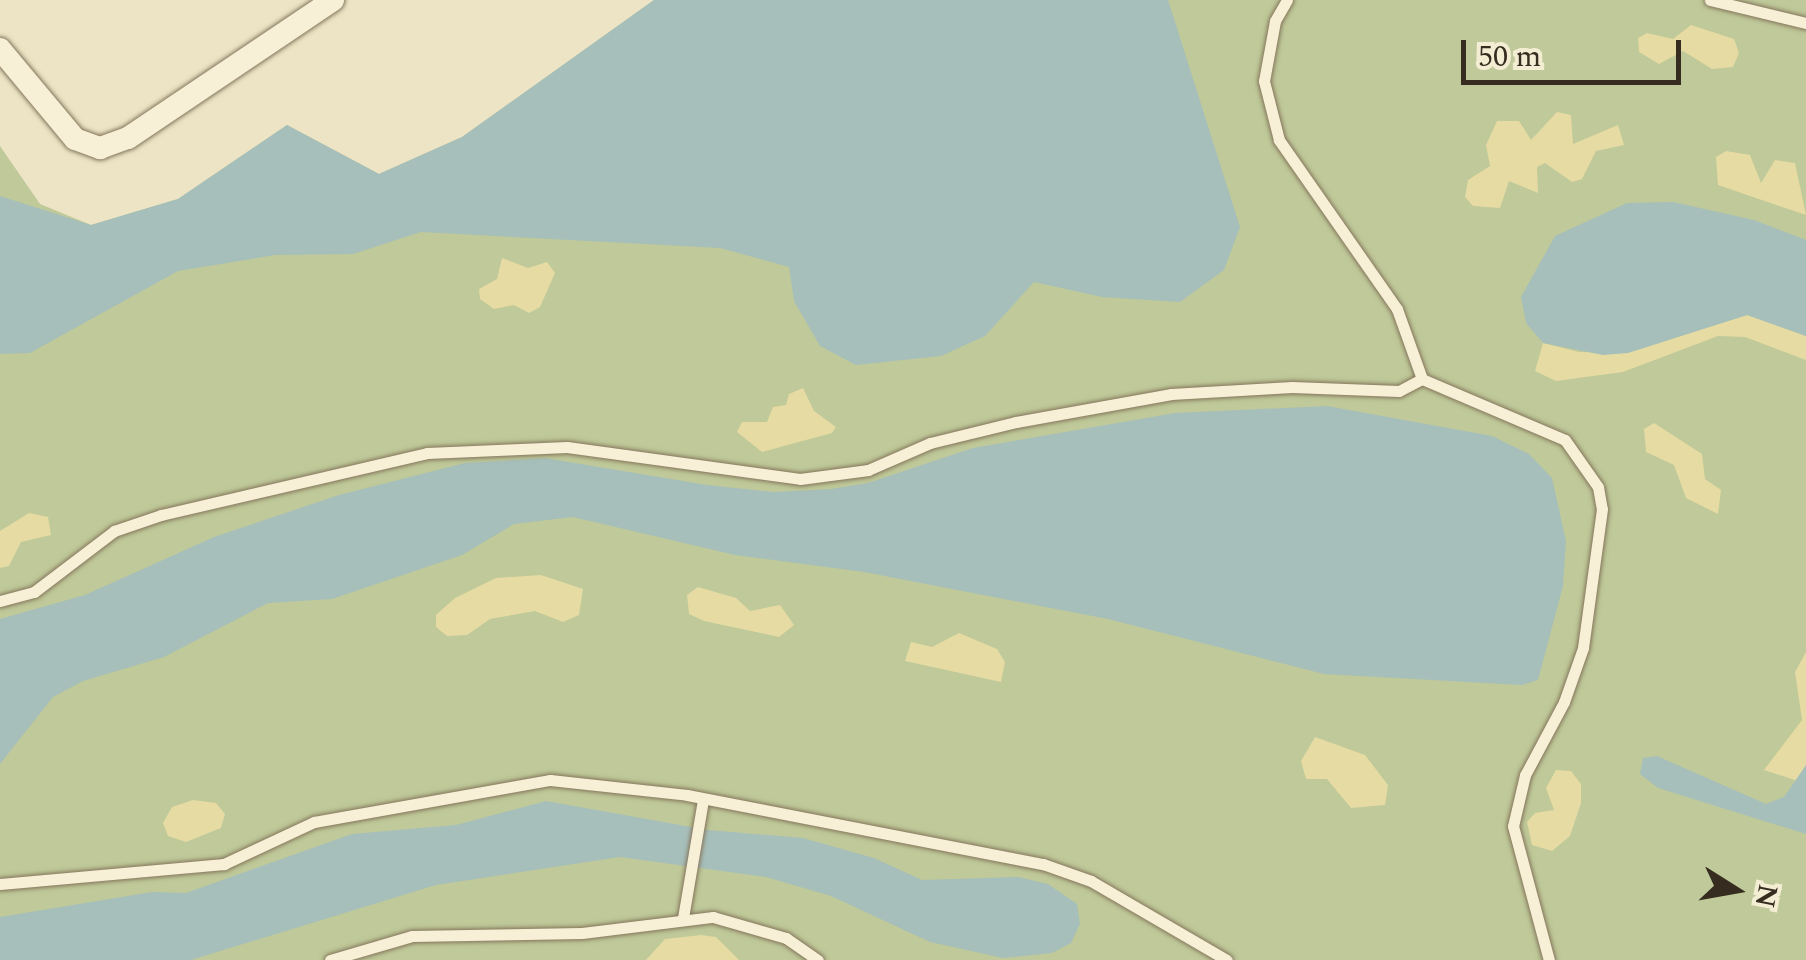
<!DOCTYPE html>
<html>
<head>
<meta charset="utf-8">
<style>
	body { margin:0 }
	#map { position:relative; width:1806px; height:960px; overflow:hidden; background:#ece4c5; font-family:Spectral,serif }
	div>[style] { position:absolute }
	.green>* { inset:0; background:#bfc999 }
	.sand>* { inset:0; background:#e6dba3 }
	.water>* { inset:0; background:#a6bfba }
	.roads { filter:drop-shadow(0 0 2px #85765c) drop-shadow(0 0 2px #85765c) }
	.service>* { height:11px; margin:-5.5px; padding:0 5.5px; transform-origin:5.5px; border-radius:5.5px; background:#f7f0d7 }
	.minor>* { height:22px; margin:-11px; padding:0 11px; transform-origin:11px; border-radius:11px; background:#f7f0d7 }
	span { translate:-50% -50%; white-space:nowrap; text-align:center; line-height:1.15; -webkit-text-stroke:8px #f3edd4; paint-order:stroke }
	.north { position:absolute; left:1686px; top:840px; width:100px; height:100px; -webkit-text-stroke:8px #f3edd4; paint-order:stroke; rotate:101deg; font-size:28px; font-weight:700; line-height:40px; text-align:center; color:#362c1f }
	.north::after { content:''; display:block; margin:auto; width:35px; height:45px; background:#362c1f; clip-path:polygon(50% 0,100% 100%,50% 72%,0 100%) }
	.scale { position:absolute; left:1461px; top:40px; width:220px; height:45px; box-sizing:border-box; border:5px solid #362c1f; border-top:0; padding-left:12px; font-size:30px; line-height:35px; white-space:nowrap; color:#362c1f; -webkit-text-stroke:8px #f3edd4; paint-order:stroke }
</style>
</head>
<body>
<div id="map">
	<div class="green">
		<div style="clip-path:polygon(654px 0,1806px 0,1806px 960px,0 960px,0 146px,40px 204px,91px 225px,178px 199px,287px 125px,379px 174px,462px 137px)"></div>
	</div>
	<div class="sand">
		<div style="clip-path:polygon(1691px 25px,1734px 39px,1739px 53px,1733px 67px,1712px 69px,1683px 51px,1659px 64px,1639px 52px,1638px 38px,1647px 33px,1673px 39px)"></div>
		<div style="clip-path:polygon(1557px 112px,1571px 115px,1573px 144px,1618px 125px,1624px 145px,1596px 151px,1582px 179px,1572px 182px,1545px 163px,1537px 167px,1538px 193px,1509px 181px,1500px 208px,1473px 206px,1465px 197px,1468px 180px,1490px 166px,1486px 145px,1497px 121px,1519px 121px,1531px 140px)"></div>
		<div style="clip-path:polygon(1726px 151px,1750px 155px,1761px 183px,1775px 160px,1795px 163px,1806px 215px,1718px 185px,1716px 157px)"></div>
		<div style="clip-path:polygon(502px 258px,528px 268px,547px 262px,555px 273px,540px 307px,529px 313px,514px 305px,494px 309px,480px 299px,479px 289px,497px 279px)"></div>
		<div style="clip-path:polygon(1747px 315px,1806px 336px,1806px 360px,1745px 337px,1718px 336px,1623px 372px,1556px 381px,1535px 371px,1543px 343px,1579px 352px,1627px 353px)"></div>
		<div style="clip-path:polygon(803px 388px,814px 411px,836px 427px,832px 433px,762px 452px,737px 432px,742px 422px,767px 422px,773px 407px,786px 405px,789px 394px)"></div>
		<div style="clip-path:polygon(1654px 423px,1702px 454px,1705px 479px,1721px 490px,1718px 514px,1686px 498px,1674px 465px,1646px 452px,1644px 429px)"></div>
		<div style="clip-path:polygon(29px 513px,48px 517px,51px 535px,21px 542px,9px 566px,0 568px,0 531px)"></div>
		<div style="clip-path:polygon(541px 575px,583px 589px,579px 615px,563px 622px,535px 611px,490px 619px,467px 635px,447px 636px,436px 627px,436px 615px,455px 598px,496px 578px)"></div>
		<div style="clip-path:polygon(698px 587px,736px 598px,750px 611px,780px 605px,794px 625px,779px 637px,704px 621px,689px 614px,687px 595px)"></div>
		<div style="clip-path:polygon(959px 633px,997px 649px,1005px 662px,1001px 682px,905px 661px,911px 642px,932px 647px)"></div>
		<div style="clip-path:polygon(1806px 652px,1806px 765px,1798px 781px,1764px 770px,1802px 720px,1795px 672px)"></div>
		<div style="clip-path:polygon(1315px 737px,1365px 755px,1388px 785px,1385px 805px,1351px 808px,1327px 779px,1306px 779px,1301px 761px)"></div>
		<div style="clip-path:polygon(1556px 770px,1571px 771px,1581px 784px,1581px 803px,1570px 836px,1552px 851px,1532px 845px,1527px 822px,1535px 813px,1554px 810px,1546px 788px)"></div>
		<div style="clip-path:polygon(193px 800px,216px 803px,225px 814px,221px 828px,186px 842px,168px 836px,163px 823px,172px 807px)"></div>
		<div style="clip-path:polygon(701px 935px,716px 937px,739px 960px,646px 960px,665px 939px)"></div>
	</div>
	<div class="water">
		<div style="clip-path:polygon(654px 0,1168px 0,1240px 227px,1224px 270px,1180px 302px,1102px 297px,1034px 282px,985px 336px,941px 356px,856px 365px,820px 346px,794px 301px,789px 267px,720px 248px,421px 232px,353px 254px,275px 255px,178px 271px,30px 353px,0 354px,0 196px,91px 225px,178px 199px,287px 125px,379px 174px,462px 137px)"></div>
		<div style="clip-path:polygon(1673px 202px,1754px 220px,1806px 240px,1806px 336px,1747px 315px,1628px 353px,1603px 355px,1543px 343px,1526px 323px,1521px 297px,1555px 236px,1627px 203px)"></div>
		<div style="clip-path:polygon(1327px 406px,1492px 436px,1529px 454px,1552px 478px,1566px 541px,1563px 586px,1538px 680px,1522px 685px,1324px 674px,1108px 619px,864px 572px,735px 555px,573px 517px,514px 524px,462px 555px,332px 599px,268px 603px,164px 657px,83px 681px,53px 697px,0 764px,0 619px,85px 595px,214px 537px,339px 495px,465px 463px,545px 458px,707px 485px,774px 492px,831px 489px,868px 483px,973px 448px,1175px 413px)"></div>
		<div style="clip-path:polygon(1657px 756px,1766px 804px,1784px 797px,1806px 765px,1806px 834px,1658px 788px,1640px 774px,1643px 758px)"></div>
		<div style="clip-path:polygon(546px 801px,708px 830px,803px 838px,874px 858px,922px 880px,1018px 877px,1048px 884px,1077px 904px,1080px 924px,1071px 943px,1052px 953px,1003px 958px,930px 942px,831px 896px,766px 877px,620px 857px,436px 885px,191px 960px,0 960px,0 917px,152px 892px,186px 893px,352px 834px,456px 825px)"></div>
	</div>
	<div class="roads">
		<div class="service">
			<div style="left:1287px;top:0;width:24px;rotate:120deg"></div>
			<div style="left:1275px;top:21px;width:61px;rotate:100.4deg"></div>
			<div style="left:1264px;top:81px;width:61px;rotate:75.7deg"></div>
			<div style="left:1279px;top:140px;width:206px;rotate:55.1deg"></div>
			<div style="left:1397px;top:309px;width:74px;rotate:70.3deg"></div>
			<div style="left:1422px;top:379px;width:155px;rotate:23.1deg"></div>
			<div style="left:1565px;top:440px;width:57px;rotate:54.9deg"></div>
			<div style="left:1598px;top:487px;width:22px;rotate:80deg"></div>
			<div style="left:1602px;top:509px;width:140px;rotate:97.8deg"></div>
			<div style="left:1583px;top:648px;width:57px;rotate:109.4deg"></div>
			<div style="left:1564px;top:702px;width:83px;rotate:118.1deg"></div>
			<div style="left:1525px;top:775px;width:52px;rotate:103.2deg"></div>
			<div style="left:1513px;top:826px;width:139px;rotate:75deg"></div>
			<div style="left:1710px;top:0;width:99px;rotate:13.5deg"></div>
			<div style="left:0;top:601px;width:35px;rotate:-15deg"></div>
			<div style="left:34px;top:592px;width:101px;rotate:-37.3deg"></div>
			<div style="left:114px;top:531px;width:50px;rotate:-18.8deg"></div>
			<div style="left:161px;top:515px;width:273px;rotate:-13.1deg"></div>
			<div style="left:427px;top:453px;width:140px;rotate:-2.5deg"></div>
			<div style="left:567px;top:447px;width:235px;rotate:7.8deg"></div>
			<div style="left:800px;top:479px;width:69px;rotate:-7.5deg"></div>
			<div style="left:868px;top:470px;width:68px;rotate:-23.5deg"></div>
			<div style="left:930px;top:443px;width:89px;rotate:-13.7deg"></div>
			<div style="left:1016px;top:422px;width:158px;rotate:-10.2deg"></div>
			<div style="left:1171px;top:394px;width:121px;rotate:-3.3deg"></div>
			<div style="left:1292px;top:387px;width:107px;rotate:2.1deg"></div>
			<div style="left:1399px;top:391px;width:26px;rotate:-28deg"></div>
			<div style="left:0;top:884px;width:225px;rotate:-5.1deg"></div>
			<div style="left:224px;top:864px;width:99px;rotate:-25deg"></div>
			<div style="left:314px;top:822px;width:240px;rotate:-10.1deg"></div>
			<div style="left:550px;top:780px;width:138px;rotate:6.2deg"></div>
			<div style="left:687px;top:795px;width:363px;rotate:11deg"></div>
			<div style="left:1043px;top:864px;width:51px;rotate:19.5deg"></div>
			<div style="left:1091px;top:881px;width:157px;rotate:30.2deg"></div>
			<div style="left:683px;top:918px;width:120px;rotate:-80.4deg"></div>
			<div style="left:330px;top:960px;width:85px;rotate:-16.3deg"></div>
			<div style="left:412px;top:936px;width:170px;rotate:-1deg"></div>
			<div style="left:582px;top:933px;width:132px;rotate:-7deg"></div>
			<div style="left:713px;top:917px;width:76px;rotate:16deg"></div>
			<div style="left:786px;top:938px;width:39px;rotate:35deg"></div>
		</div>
		<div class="minor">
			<div style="left:0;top:49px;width:117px;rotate:50.2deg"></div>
			<div style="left:75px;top:139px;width:27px;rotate:20deg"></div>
			<div style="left:100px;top:148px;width:30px;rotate:-20deg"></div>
			<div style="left:128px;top:138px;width:247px;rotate:-33.9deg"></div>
		</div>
	</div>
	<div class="north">N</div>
	<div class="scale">50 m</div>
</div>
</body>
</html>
